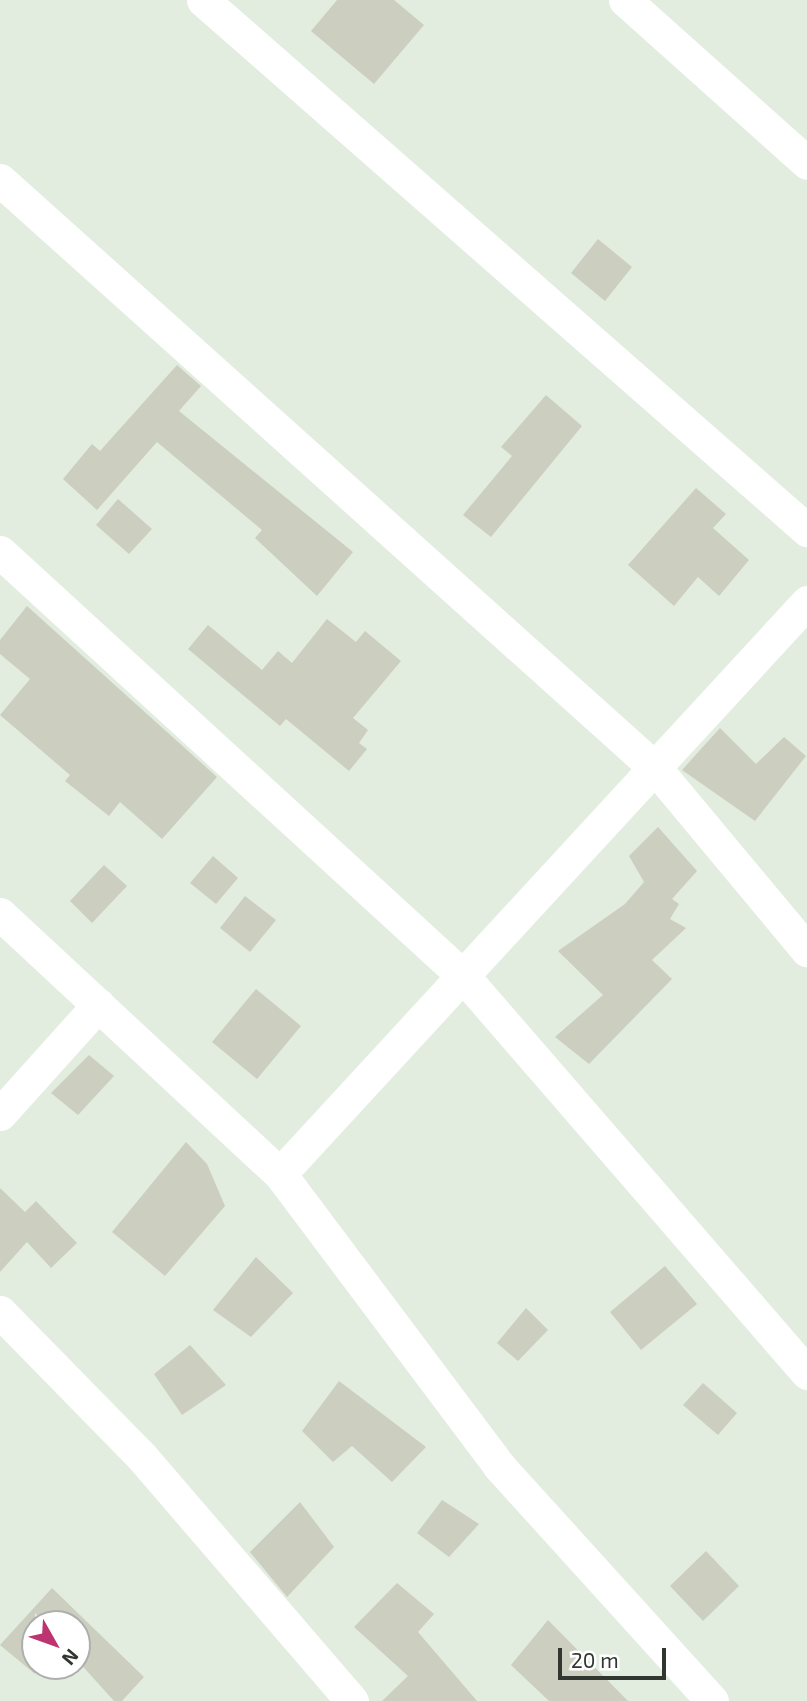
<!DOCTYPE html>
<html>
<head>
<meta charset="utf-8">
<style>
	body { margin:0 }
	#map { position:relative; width:807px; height:1701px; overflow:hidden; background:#e2ede0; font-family:"Exo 2",sans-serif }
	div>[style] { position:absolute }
	.building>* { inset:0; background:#cccebf }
	.minor>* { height:33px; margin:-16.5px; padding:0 16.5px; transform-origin:16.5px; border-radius:16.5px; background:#fff }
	span { translate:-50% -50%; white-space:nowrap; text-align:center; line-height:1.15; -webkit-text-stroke:7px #fff; paint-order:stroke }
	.north { position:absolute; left:21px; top:1610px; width:70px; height:70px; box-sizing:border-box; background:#fff; border:2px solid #adafad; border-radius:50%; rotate:130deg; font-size:19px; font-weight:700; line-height:28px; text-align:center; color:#313631 }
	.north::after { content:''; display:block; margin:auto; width:24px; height:32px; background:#bd3470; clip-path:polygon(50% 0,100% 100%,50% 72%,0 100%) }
	.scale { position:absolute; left:558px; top:1648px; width:108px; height:32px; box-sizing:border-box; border:4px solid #313631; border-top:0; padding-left:9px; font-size:21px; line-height:24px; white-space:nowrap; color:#313631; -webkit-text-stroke:5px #fff; paint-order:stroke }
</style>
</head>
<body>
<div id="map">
	<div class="building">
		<div style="clip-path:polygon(337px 0,394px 0,424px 25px,374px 84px,311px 31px)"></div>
		<div style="clip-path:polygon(598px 239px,632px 267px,605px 301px,571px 273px)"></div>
		<div style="clip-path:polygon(177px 365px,201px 386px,179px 411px,353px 552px,317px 596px,255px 538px,262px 530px,157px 442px,97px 510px,63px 479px,92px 444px,100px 451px)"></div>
		<div style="clip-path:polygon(546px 395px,582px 426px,491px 537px,463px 515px,512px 456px,501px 447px)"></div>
		<div style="clip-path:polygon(696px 488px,726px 514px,713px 528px,749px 560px,719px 596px,698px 577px,674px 606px,628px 565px)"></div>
		<div style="clip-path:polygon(118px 499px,152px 529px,129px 554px,96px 525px)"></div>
		<div style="clip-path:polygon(27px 606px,217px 777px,162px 839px,120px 802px,109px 816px,65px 781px,70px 775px,0 715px,30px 679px,0 654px,0 640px)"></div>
		<div style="clip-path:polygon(327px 619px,356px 642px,365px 631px,401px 661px,353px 718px,368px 730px,359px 743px,367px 749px,349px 771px,286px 719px,280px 726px,188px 649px,208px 625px,262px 670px,278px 651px,292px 663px)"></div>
		<div style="clip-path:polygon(720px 728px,756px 764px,784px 737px,806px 756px,755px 821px,682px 770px)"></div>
		<div style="clip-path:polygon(658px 827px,697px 871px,672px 899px,679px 904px,670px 919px,686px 928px,652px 960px,672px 979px,589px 1064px,555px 1037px,603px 995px,558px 951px,625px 904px,644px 882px,629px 856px)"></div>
		<div style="clip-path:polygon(213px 856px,238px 878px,216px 904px,190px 883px)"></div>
		<div style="clip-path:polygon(104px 865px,127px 886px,92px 923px,70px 901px)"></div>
		<div style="clip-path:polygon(245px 896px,276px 920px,250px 952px,220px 928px)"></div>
		<div style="clip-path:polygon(256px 989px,301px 1026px,257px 1079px,212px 1042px)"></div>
		<div style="clip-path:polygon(89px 1055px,114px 1076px,78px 1115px,51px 1093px)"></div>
		<div style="clip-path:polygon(186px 1142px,207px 1164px,225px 1206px,165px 1276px,112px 1232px)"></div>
		<div style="clip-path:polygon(0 1188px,25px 1212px,36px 1201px,77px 1243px,51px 1268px,27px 1242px,0 1272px)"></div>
		<div style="clip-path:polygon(256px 1257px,293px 1293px,251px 1337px,213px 1310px)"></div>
		<div style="clip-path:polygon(665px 1266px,697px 1304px,641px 1350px,610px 1312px)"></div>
		<div style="clip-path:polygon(526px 1308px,548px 1330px,518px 1361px,497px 1343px)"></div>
		<div style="clip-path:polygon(190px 1345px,226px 1385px,182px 1415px,154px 1374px)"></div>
		<div style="clip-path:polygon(339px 1381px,426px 1447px,392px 1482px,352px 1446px,333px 1462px,302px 1431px)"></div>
		<div style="clip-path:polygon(703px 1383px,737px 1413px,718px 1435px,683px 1405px)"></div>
		<div style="clip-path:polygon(442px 1500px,479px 1524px,449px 1557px,417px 1533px)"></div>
		<div style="clip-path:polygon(300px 1502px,334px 1547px,287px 1597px,250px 1552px)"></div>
		<div style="clip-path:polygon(706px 1551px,739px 1586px,703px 1621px,670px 1586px)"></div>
		<div style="clip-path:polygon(397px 1583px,434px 1614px,418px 1632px,477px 1701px,382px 1701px,408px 1676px,354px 1627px)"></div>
		<div style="clip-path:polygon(52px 1588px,144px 1677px,122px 1701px,114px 1701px,77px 1660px,77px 1624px,45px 1624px,35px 1613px,35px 1674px,0 1645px)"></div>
		<div style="clip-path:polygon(548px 1620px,628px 1701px,549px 1701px,511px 1665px)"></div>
	</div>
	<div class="minor">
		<div style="left:203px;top:0;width:804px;rotate:41.27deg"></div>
		<div style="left:625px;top:0;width:244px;rotate:41.8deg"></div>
		<div style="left:0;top:180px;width:882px;rotate:41.92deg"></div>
		<div style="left:656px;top:769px;width:236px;rotate:50.2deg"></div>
		<div style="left:0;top:552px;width:629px;rotate:42.49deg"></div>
		<div style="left:464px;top:977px;width:524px;rotate:49.1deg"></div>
		<div style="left:0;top:914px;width:382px;rotate:42.9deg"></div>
		<div style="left:280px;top:1174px;width:365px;rotate:53.1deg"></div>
		<div style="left:499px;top:1466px;width:317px;rotate:47.8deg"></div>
		<div style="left:0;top:1114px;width:147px;rotate:-48deg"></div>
		<div style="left:280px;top:1174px;width:778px;rotate:-47.34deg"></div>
		<div style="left:0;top:1312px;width:203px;rotate:45.6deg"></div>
		<div style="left:142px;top:1457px;width:322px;rotate:49.3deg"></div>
	</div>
	<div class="north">N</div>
	<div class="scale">20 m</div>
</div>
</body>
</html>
